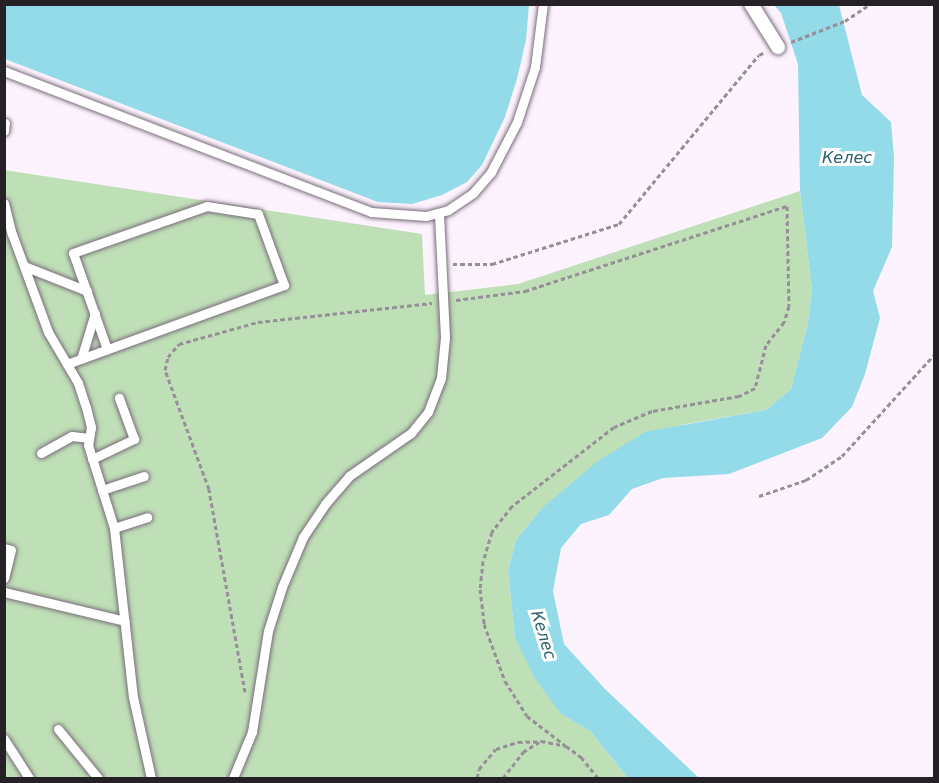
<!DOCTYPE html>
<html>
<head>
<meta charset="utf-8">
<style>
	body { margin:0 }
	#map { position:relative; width:939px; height:783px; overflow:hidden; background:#fdf3fe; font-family:"DejaVu Sans",sans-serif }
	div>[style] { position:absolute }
	.green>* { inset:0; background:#bfdfb7 }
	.water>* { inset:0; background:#93dbe8 }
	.path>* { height:3px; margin-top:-1.5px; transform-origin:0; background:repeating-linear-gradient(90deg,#978f98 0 4.5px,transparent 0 7.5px) }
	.roads { filter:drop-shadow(0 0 2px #7a6c7b) drop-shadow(0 0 2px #7a6c7b) }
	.service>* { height:9px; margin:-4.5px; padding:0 4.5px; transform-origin:4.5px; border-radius:4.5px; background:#fff }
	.pedestrian>* { height:14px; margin:-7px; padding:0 7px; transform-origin:7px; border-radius:7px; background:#fff }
	span { translate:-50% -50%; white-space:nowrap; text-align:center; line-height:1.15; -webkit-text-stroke:6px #fff; paint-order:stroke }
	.water-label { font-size:16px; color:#27616b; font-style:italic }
	.frame { position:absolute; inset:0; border:6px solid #262027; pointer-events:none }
</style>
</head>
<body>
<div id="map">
	<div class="green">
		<div style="clip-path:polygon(4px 170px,422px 234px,425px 295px,518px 284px,800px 191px,812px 290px,808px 322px,791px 389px,766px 410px,681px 425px,542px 508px,516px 540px,508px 570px,515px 638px,561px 714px,590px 731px,628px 778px,5px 778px)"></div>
	</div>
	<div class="water">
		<div style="clip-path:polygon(4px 5px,5px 4px,529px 5px,526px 40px,517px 79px,505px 117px,482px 165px,467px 182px,442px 195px,412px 204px,378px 202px,5px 59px)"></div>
		<div style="clip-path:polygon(774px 5px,839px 5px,862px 95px,891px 122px,894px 157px,892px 247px,873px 291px,880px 318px,865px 374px,852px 407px,822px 438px,729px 474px,663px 478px,632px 489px,609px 515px,581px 524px,561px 548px,553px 591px,564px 644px,605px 689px,699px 778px,628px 778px,590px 731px,561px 714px,534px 677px,515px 638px,508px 570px,516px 540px,542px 508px,598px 461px,645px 432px,766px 410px,791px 389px,808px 322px,812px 290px,800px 191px,798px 64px,781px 13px)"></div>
	</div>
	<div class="path">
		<div style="left:791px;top:42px;width:58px;rotate:-21.3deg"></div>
		<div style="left:845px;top:21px;width:30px;rotate:-34deg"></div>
		<div style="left:453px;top:264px;width:39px"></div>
		<div style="left:492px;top:264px;width:133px;rotate:-17.5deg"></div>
		<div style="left:619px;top:224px;width:219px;rotate:-50.4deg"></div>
		<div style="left:759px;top:55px;width:7px;rotate:-27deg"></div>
		<div style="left:456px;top:300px;width:70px;rotate:-7.4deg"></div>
		<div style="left:525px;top:291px;width:275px;rotate:-18deg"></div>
		<div style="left:787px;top:206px;width:100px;rotate:88.9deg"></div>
		<div style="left:789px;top:306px;width:17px;rotate:107deg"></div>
		<div style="left:784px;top:322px;width:29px;rotate:128deg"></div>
		<div style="left:766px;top:345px;width:44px;rotate:104.3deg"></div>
		<div style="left:755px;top:388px;width:18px;rotate:153deg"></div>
		<div style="left:739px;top:396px;width:88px;rotate:170.2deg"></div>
		<div style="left:652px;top:411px;width:41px;rotate:157.2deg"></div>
		<div style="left:614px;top:427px;width:129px;rotate:142.2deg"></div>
		<div style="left:512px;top:506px;width:33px;rotate:128deg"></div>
		<div style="left:492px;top:532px;width:30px;rotate:107deg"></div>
		<div style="left:483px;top:561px;width:28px;rotate:96deg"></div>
		<div style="left:480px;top:589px;width:35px;rotate:83deg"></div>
		<div style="left:484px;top:624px;width:61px;rotate:69.8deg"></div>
		<div style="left:505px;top:681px;width:41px;rotate:57.8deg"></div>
		<div style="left:527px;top:716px;width:49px;rotate:37.6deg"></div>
		<div style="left:759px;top:496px;width:50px;rotate:-18.8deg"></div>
		<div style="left:806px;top:480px;width:43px;rotate:-33.7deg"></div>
		<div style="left:842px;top:456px;width:137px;rotate:-47.7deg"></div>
		<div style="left:245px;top:692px;width:206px;rotate:-100.1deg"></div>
		<div style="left:209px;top:489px;width:127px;rotate:-110.3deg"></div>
		<div style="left:165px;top:370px;width:13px;rotate:-77deg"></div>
		<div style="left:168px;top:357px;width:17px;rotate:-50deg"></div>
		<div style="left:179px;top:344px;width:82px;rotate:-15.6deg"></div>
		<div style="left:258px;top:322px;width:175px;rotate:-6.2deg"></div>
		<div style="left:477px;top:778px;width:9px;rotate:-77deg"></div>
		<div style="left:479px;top:769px;width:26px;rotate:-50deg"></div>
		<div style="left:496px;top:749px;width:23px;rotate:-18deg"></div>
		<div style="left:518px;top:742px;width:23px;rotate:-2deg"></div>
		<div style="left:541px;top:741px;width:25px;rotate:11deg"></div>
		<div style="left:566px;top:746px;width:19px;rotate:36deg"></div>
		<div style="left:581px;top:757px;width:27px;rotate:51deg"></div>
		<div style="left:503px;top:778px;width:33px;rotate:-52deg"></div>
		<div style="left:523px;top:752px;width:19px;rotate:-32deg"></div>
	</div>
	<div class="roads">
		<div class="service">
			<div style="left:4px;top:71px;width:393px;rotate:21deg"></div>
			<div style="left:371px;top:212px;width:55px;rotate:4.2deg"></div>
			<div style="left:426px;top:216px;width:23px;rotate:-15deg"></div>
			<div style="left:448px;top:210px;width:30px;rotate:-34deg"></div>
			<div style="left:473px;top:193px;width:28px;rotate:-49deg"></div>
			<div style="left:491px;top:172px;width:56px;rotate:-62.5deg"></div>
			<div style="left:517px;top:122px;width:58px;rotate:-71.9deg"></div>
			<div style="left:535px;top:67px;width:64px;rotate:-82.8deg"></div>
			<div style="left:4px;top:131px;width:8px;rotate:-83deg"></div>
			<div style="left:4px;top:203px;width:32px;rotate:76deg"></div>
			<div style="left:12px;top:234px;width:104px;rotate:69.8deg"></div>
			<div style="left:48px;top:332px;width:59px;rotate:59.5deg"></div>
			<div style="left:78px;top:383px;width:25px;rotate:72deg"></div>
			<div style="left:86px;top:407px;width:21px;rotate:76deg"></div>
			<div style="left:91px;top:427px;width:18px;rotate:99deg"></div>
			<div style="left:88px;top:445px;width:87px;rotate:72.6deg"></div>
			<div style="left:114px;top:528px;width:170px;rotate:83.6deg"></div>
			<div style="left:133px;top:697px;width:83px;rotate:77.5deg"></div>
			<div style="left:24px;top:266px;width:68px;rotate:21.6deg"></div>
			<div style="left:81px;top:359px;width:48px;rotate:-73.1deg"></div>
			<div style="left:67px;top:364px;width:231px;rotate:-20deg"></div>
			<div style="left:284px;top:285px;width:76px;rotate:-110.1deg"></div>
			<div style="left:258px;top:214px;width:52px;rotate:-171.1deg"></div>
			<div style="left:207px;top:206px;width:142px;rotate:160.7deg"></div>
			<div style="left:73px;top:253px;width:102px;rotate:70.5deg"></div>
			<div style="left:41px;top:453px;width:35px;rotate:-29deg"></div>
			<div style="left:72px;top:436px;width:17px;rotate:7deg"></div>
			<div style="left:92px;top:459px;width:47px;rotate:-25.5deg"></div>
			<div style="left:134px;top:439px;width:44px;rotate:-110.1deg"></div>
			<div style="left:102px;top:490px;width:44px;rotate:-18.4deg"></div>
			<div style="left:114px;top:528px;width:35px;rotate:-18deg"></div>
			<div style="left:4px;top:548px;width:7px;rotate:16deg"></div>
			<div style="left:11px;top:550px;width:29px;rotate:104deg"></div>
			<div style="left:4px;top:592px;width:124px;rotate:13.5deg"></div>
			<div style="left:58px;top:729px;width:63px;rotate:50.8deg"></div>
			<div style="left:4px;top:739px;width:46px;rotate:57.3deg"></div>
			<div style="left:233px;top:778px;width:50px;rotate:-67.6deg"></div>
			<div style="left:252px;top:732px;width:102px;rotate:-81deg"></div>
			<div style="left:268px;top:631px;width:46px;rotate:-72.3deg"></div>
			<div style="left:282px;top:587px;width:54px;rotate:-67.2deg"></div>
			<div style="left:303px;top:537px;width:40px;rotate:-56deg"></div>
			<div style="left:325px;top:504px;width:37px;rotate:-49deg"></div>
			<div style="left:349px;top:476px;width:75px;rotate:-34.7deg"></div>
			<div style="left:411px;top:433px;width:27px;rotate:-51deg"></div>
			<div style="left:428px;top:412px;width:36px;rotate:-69deg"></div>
			<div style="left:441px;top:378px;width:41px;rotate:-84.4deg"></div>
			<div style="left:445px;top:337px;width:124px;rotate:-92.8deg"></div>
		</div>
		<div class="pedestrian">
			<div style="left:751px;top:4px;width:51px;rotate:57.9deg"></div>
		</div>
	</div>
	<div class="water-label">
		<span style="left:847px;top:158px">Келес</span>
		<span style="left:543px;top:635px;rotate:73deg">Келес</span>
	</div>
	<div class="frame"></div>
</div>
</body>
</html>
